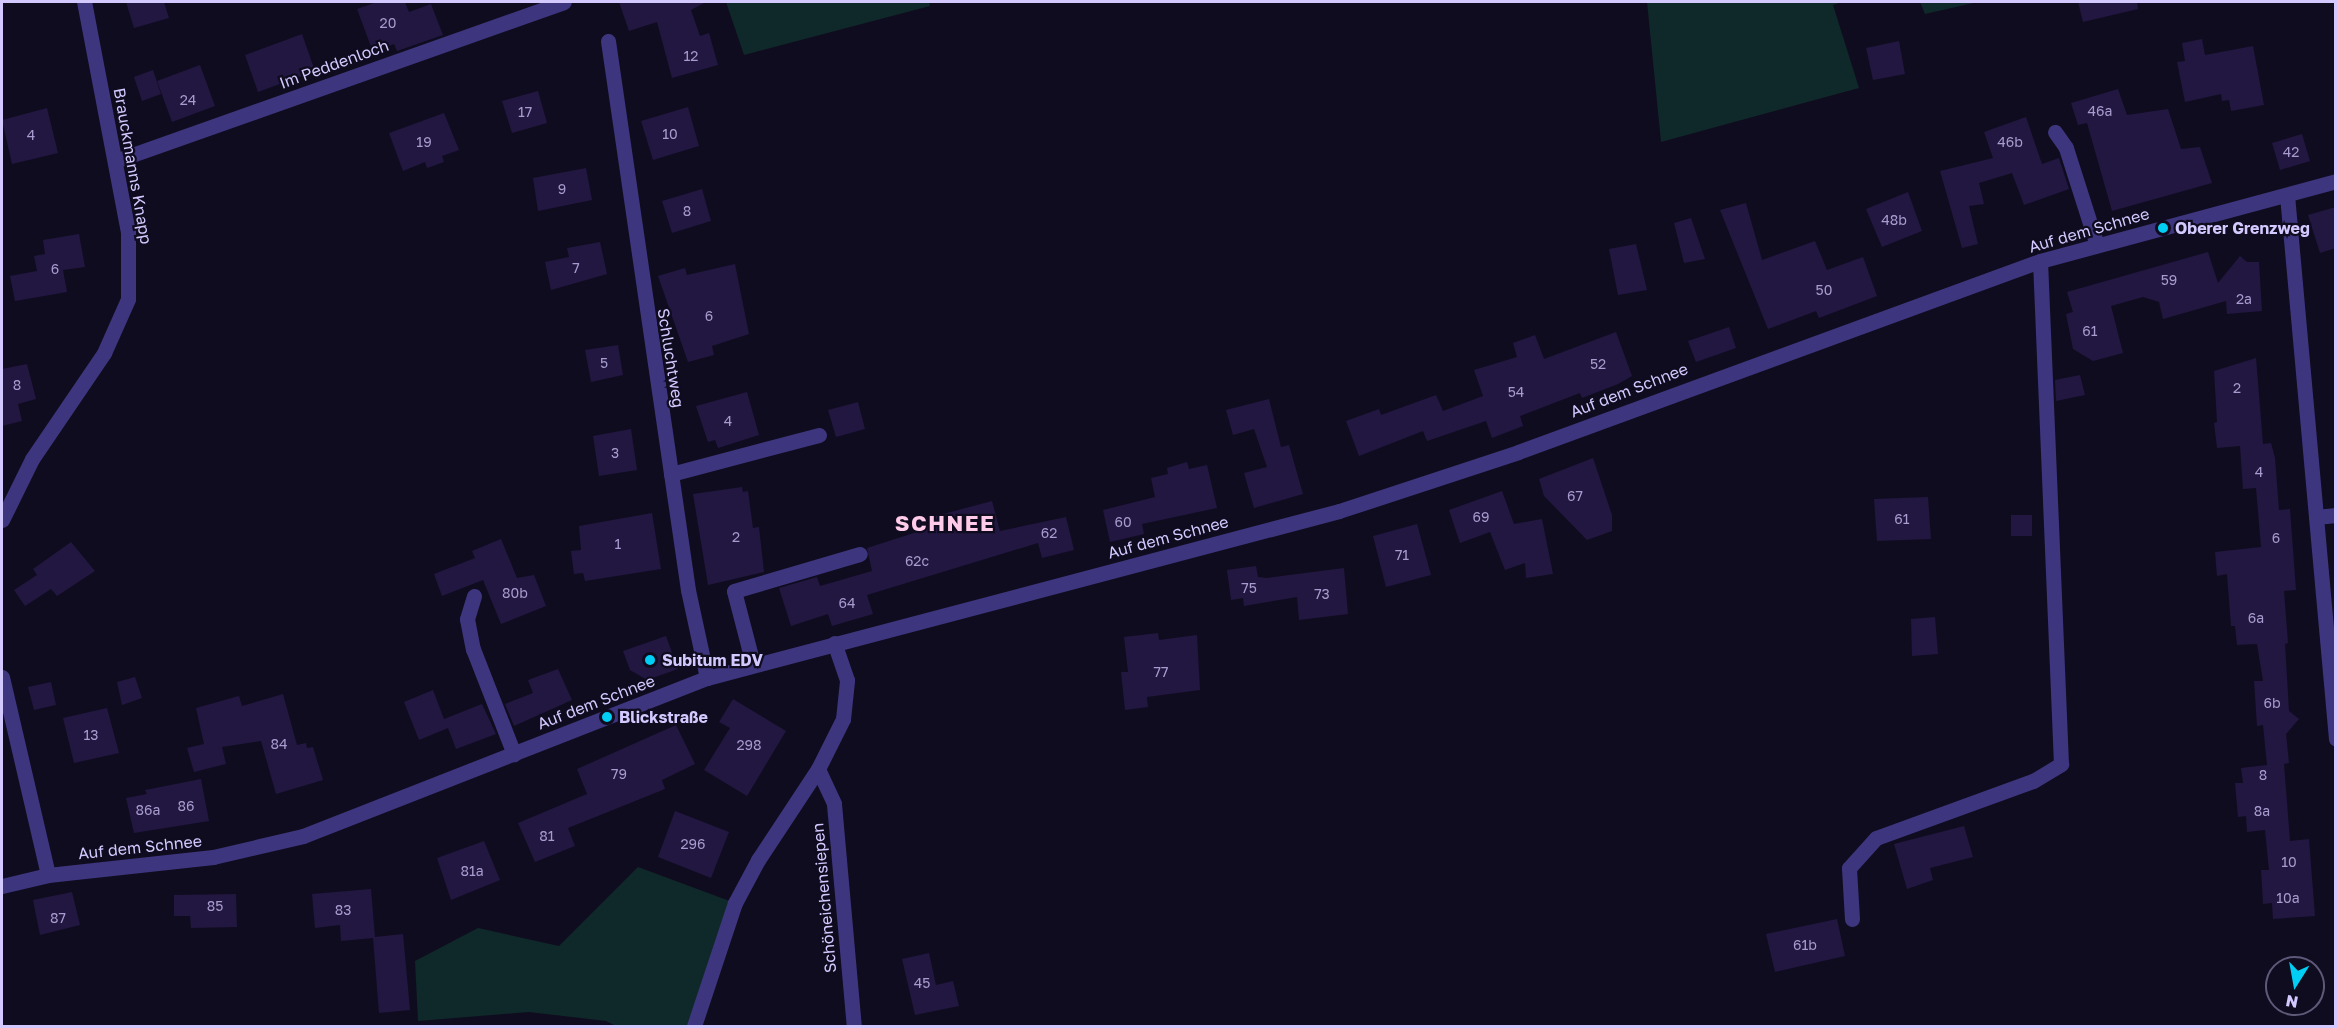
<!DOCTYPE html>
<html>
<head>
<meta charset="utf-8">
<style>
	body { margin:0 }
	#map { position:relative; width:2337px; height:1028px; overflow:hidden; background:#100c1f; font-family:"Golos Text",sans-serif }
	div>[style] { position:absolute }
	.green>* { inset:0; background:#0f2829 }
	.building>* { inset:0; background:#221740 }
	.minor>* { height:15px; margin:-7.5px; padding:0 7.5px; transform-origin:7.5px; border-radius:7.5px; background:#3d367f }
	.dots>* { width:16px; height:16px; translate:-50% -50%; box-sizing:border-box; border:3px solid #100c1f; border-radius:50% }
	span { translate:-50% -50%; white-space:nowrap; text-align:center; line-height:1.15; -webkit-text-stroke:4.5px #100c1f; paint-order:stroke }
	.number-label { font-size:14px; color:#a79ccf }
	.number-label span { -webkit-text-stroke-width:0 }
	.street-label { font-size:16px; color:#d3c9ff }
	.poi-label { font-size:16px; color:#d3c9ff; font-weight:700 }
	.left { translate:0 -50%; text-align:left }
	.district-label { font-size:22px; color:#ffcbe9; font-weight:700; letter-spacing:1.5px }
	.frame { position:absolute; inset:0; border:3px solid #d3c9ff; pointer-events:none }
	.north { position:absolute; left:2265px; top:956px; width:60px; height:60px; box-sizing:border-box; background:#100c1f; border:2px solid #5e5879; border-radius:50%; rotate:191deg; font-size:16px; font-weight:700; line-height:24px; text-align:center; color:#d3c9ff }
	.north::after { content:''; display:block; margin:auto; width:21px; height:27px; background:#00cef4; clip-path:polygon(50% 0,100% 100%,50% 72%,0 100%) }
</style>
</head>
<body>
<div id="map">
	<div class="green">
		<div style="clip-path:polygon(726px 2px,929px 2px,930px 6px,744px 55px)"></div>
		<div style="clip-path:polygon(1647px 2px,1842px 2px,1833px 5px,1859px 88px,1661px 142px)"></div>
		<div style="clip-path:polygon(1920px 2px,1978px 2px,1925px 14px)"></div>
		<div style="clip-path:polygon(638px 867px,735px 903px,694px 1026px,616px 1026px,606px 1021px,529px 1012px,418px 1021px,415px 961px,478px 928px,559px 946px)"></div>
	</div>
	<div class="building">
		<div style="clip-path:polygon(126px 2px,164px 2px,169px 18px,134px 28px)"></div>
		<div style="clip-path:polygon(377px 2px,405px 2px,409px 12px,431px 4px,443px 35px,397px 51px,394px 44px,373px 52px,357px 9px)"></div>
		<div style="clip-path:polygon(619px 2px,706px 2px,691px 10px,700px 36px,709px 33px,718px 65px,672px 78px,657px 22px,629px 31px)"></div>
		<div style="clip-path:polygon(2078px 2px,2137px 2px,2138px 9px,2083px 22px)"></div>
		<div style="clip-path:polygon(302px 34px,315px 71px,258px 92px,245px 55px)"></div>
		<div style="clip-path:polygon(2202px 39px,2205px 55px,2253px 46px,2264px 105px,2231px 111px,2229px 100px,2222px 101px,2221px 94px,2185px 102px,2177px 62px,2185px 61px,2182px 43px)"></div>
		<div style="clip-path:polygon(1899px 41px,1905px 74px,1873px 80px,1866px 48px)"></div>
		<div style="clip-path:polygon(200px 65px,215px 106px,172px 122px,157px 81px)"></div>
		<div style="clip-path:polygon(153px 70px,161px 94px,142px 101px,134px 77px)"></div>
		<div style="clip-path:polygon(2118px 89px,2127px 115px,2168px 109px,2181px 149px,2200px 147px,2212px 183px,2112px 211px,2087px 123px,2078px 125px,2071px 103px)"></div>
		<div style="clip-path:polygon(538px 91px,547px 123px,512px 133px,502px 101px)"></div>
		<div style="clip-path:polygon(688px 107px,699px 146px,653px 160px,641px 121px)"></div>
		<div style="clip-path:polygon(47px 108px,58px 153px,12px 164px,2px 120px)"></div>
		<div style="clip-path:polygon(444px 113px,459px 150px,442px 156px,444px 162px,427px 168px,425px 162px,403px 171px,389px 133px)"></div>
		<div style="clip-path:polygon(2026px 117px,2042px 164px,2059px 158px,2069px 189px,2024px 205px,2012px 173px,1979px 183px,1984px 204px,1969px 206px,1978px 244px,1962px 248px,1940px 171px,1993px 158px,1984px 132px)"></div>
		<div style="clip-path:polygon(2302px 134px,2310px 161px,2280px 170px,2272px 143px)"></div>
		<div style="clip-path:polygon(586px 168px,592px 200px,538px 211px,533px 178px)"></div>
		<div style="clip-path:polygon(702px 189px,711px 221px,672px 233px,662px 201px)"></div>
		<div style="clip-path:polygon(1908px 192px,1922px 231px,1882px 247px,1866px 209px)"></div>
		<div style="clip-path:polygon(1746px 203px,1762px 260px,1815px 241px,1827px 270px,1863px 257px,1877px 296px,1819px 318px,1816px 311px,1768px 329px,1720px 210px)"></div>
		<div style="clip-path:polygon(2336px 207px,2336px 248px,2320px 253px,2308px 215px)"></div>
		<div style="clip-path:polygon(1691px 218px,1705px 259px,1684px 263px,1674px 223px)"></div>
		<div style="clip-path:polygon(79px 234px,85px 267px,63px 270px,67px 292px,15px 301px,10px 276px,37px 271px,34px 256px,45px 254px,43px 240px)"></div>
		<div style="clip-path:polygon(600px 242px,607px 274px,551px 290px,545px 262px,569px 257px,567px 248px)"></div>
		<div style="clip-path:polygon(1636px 244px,1647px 290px,1618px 295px,1609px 249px)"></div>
		<div style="clip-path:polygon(2208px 252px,2218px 283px,2240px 256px,2247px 262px,2259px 262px,2262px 311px,2227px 314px,2226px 301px,2163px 319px,2159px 302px,2143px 297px,2111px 306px,2123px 353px,2093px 361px,2073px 349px,2066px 314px,2073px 312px,2067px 292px)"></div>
		<div style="clip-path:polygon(735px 264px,749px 334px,712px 346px,714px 355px,688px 362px,658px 276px,685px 268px,687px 275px)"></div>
		<div style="clip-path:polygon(1729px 327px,1736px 348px,1696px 362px,1688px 341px)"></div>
		<div style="clip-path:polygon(1616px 332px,1632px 376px,1618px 384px,1582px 398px,1580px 393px,1520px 416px,1523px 426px,1492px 438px,1486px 421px,1427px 441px,1423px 431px,1359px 456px,1346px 421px,1379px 409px,1381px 415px,1436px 395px,1443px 411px,1483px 396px,1474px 370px,1517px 357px,1513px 343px,1535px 335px,1544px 359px)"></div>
		<div style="clip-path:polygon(618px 345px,623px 375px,591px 382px,585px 350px)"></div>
		<div style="clip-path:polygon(2256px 358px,2263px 444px,2271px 443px,2275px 458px,2279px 510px,2290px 509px,2296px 590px,2284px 591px,2288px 643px,2285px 644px,2289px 711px,2299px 719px,2286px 734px,2289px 763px,2284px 764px,2290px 841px,2309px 839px,2315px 916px,2273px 919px,2272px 903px,2263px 904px,2261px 870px,2269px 870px,2265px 830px,2247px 832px,2246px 816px,2238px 817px,2235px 783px,2243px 783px,2241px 768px,2267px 765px,2263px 725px,2257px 726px,2254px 681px,2263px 681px,2257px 644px,2237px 645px,2235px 626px,2231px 626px,2227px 574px,2217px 576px,2215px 552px,2261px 547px,2256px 488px,2243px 489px,2240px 446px,2217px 448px,2214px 423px,2217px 422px,2214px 371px)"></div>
		<div style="clip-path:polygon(27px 364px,36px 399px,18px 404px,22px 421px,2px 426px,2px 369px)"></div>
		<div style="clip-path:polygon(2080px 375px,2085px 395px,2056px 401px,2055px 380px)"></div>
		<div style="clip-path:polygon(747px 392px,759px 435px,718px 448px,715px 440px,708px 442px,696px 406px)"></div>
		<div style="clip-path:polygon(1269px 399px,1281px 447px,1289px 445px,1303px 494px,1254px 508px,1244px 473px,1267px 467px,1254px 429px,1233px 435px,1226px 410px)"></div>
		<div style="clip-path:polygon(858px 402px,865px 429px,836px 437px,828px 410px)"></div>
		<div style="clip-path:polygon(631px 429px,637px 470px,599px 476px,593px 436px)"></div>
		<div style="clip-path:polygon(1593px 458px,1612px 515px,1612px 531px,1587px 540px,1544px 496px,1539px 479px)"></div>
		<div style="clip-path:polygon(1187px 462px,1189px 469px,1207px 465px,1217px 508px,1142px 524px,1144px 534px,1110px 542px,1103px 510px,1155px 497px,1151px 478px,1168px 474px,1167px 468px)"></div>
		<div style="clip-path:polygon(742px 487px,743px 492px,748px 491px,753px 528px,759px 527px,764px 572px,708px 585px,693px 494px)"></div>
		<div style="clip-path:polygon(1502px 491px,1514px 524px,1542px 519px,1553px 574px,1526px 578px,1525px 563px,1505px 570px,1490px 532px,1460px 543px,1449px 510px)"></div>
		<div style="clip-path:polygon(1928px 497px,1931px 539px,1877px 541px,1874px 499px)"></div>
		<div style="clip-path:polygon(992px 501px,1000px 531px,1066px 517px,1074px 550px,1042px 558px,1038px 543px,867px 595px,873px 614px,832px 626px,828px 614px,791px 626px,779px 588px,817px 577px,820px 586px,872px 571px,867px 548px,920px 531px,917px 521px)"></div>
		<div style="clip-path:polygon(652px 513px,661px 569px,585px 581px,583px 573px,574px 574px,571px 551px,581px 550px,579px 526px)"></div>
		<div style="clip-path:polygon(2011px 515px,2032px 515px,2032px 536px,2011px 536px)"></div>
		<div style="clip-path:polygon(1417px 524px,1431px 575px,1386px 587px,1373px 536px)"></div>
		<div style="clip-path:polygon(501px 539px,517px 578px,534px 575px,546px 606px,501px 624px,483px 580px,442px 596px,434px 574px,475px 558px,472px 551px)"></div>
		<div style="clip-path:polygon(71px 542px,95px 571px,57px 596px,51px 589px,25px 606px,14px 590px,37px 575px,33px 569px)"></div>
		<div style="clip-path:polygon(1256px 566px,1258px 577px,1267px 578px,1344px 568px,1348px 614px,1299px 620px,1297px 597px,1244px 606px,1243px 598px,1231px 600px,1227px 570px)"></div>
		<div style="clip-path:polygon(1935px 617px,1938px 654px,1912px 656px,1911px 619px)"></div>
		<div style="clip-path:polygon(1158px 633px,1159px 640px,1197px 635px,1200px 690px,1147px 697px,1148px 707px,1125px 710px,1121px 672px,1128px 672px,1124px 637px)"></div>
		<div style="clip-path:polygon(666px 636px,678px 669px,647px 680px,630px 670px,623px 651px)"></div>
		<div style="clip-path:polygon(558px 669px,572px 700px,514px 726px,505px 704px,533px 693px,528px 680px)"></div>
		<div style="clip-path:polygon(135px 677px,142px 698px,122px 705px,117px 682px)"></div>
		<div style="clip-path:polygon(51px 682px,56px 705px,34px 710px,28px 687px)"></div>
		<div style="clip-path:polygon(433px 690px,444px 719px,482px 704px,496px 734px,456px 749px,448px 728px,419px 740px,404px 702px)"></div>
		<div style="clip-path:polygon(283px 694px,297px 745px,306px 743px,307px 748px,313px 747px,323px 780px,276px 794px,261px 741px,222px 747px,226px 764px,194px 772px,187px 748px,204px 744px,196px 708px,239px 696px,242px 706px)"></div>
		<div style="clip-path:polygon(733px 699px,786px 731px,747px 796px,704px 770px,730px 728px,719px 722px)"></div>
		<div style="clip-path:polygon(107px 708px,119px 753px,74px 763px,63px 718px)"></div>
		<div style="clip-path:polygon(676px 725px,695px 764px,662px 780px,665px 789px,568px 828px,575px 846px,535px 862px,518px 823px,587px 794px,577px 769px)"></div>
		<div style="clip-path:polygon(201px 779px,209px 821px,134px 833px,126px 798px,147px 794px,145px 790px)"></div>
		<div style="clip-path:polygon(675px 811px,729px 832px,711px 878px,658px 857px)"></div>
		<div style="clip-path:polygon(1964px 826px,1973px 857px,1930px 868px,1933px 880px,1907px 889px,1894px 844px)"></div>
		<div style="clip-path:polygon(484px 841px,500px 880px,451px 900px,437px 858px)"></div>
		<div style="clip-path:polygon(371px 889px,375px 937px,403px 934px,410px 1010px,379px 1013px,373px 938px,341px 941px,340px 925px,315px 928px,312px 894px)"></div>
		<div style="clip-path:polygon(72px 892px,80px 925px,40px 935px,33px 900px)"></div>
		<div style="clip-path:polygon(236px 894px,237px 927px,191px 928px,190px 916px,174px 916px,174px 895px)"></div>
		<div style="clip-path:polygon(1837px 919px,1845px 956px,1775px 972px,1766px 934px)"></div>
		<div style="clip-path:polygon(929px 953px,936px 985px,953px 981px,959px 1006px,915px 1015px,902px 959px)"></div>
	</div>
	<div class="minor">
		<div style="left:608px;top:41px;width:555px;rotate:81.71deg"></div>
		<div style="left:688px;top:590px;width:90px;rotate:77.8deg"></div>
		<div style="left:2055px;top:132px;width:19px;rotate:55deg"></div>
		<div style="left:2066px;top:148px;width:102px;rotate:72.3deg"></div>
		<div style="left:115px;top:161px;width:476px;rotate:-19.5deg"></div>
		<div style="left:2287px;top:195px;width:546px;rotate:84.85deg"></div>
		<div style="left:671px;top:474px;width:153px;rotate:-14.8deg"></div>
		<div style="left:2316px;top:517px;width:20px;rotate:-6deg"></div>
		<div style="left:2px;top:520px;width:68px;rotate:-63.8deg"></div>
		<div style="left:32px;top:459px;width:128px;rotate:-55.8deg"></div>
		<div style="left:104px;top:353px;width:59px;rotate:-66deg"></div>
		<div style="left:128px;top:299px;width:67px;rotate:-90deg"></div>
		<div style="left:128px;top:232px;width:234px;rotate:-100.8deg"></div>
		<div style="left:474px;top:596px;width:24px;rotate:107deg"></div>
		<div style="left:467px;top:619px;width:31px;rotate:79deg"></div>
		<div style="left:473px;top:649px;width:113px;rotate:68.7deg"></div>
		<div style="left:753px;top:664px;width:75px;rotate:-104.6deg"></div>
		<div style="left:734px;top:591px;width:131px;rotate:-16.4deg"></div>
		<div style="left:2px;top:677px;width:203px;rotate:76.9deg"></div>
		<div style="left:818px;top:769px;width:38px;rotate:65deg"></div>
		<div style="left:834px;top:804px;width:223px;rotate:84.9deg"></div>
		<div style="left:2px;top:886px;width:47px;rotate:-13.4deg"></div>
		<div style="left:48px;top:875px;width:166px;rotate:-6.2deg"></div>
		<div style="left:213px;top:857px;width:92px;rotate:-13.1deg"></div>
		<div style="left:303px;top:836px;width:434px;rotate:-21.4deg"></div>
		<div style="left:707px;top:678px;width:654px;rotate:-14.8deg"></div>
		<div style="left:1339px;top:511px;width:188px;rotate:-18.2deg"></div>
		<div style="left:1518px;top:452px;width:556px;rotate:-20.1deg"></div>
		<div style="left:2040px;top:261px;width:307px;rotate:-15.1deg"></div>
		<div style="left:1852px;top:919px;width:51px;rotate:-93.4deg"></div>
		<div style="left:1849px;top:868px;width:40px;rotate:-48deg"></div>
		<div style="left:1876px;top:838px;width:167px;rotate:-20deg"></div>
		<div style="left:2033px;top:781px;width:33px;rotate:-31deg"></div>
		<div style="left:2061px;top:764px;width:503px;rotate:-92.39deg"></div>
		<div style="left:694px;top:1026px;width:130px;rotate:-71.6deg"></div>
		<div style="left:735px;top:903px;width:49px;rotate:-61.9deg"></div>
		<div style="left:758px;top:860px;width:109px;rotate:-56.6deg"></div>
		<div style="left:818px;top:769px;width:56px;rotate:-63.4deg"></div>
		<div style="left:843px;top:719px;width:39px;rotate:-84deg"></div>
		<div style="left:847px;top:680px;width:39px;rotate:-109deg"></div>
	</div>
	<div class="dots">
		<div style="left:2163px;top:228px;background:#00cef4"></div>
		<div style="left:650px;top:660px;background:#00cef4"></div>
		<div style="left:607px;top:717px;background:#00cef4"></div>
	</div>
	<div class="number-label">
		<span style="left:388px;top:23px">20</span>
		<span style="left:691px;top:56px">12</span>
		<span style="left:188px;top:100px">24</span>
		<span style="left:2100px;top:111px">46a</span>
		<span style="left:525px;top:112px">17</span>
		<span style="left:670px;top:134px">10</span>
		<span style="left:31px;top:135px">4</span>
		<span style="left:424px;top:142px">19</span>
		<span style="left:2010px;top:142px">46b</span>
		<span style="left:2291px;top:152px">42</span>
		<span style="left:562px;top:189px">9</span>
		<span style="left:687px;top:211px">8</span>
		<span style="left:1894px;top:220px">48b</span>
		<span style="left:576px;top:268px">7</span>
		<span style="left:55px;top:269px">6</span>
		<span style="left:2169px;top:280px">59</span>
		<span style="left:1824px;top:290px">50</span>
		<span style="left:2244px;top:299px">2a</span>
		<span style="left:709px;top:316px">6</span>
		<span style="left:2090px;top:331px">61</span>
		<span style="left:604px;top:363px">5</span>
		<span style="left:1598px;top:364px">52</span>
		<span style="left:17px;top:385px">8</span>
		<span style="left:2237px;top:388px">2</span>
		<span style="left:1516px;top:392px">54</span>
		<span style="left:728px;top:421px">4</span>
		<span style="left:615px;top:453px">3</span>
		<span style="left:2259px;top:472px">4</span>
		<span style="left:1575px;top:496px">67</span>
		<span style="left:1481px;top:517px">69</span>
		<span style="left:1902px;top:519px">61</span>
		<span style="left:1123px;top:522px">60</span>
		<span style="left:1049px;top:533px">62</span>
		<span style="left:736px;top:537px">2</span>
		<span style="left:2276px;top:538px">6</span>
		<span style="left:618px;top:544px">1</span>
		<span style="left:1402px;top:555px">71</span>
		<span style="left:917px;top:561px">62c</span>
		<span style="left:1249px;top:588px">75</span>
		<span style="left:515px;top:593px">80b</span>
		<span style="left:1322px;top:594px">73</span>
		<span style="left:847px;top:603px">64</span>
		<span style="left:2256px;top:618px">6a</span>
		<span style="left:1161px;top:672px">77</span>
		<span style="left:2272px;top:703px">6b</span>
		<span style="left:91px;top:735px">13</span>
		<span style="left:279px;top:744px">84</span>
		<span style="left:749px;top:745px">298</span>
		<span style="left:619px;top:774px">79</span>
		<span style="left:2263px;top:775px">8</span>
		<span style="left:186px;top:806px">86</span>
		<span style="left:148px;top:810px">86a</span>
		<span style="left:2262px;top:811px">8a</span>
		<span style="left:547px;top:836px">81</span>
		<span style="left:693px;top:844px">296</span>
		<span style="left:2289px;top:862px">10</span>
		<span style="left:472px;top:871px">81a</span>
		<span style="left:2288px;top:898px">10a</span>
		<span style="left:215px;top:906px">85</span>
		<span style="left:343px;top:910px">83</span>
		<span style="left:58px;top:918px">87</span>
		<span style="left:1805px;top:945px">61b</span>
		<span style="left:922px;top:983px">45</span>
	</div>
	<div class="street-label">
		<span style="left:334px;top:64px;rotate:-20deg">Im Peddenloch</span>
		<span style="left:133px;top:166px;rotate:80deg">Brauckmanns Knapp</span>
		<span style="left:2089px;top:230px;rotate:-16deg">Auf dem Schnee</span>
		<span style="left:671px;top:358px;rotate:81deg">Schluchtweg</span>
		<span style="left:1629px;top:390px;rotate:-21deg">Auf dem Schnee</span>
		<span style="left:1168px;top:537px;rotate:-15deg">Auf dem Schnee</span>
		<span style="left:596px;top:702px;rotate:-21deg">Auf dem Schnee</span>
		<span style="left:140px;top:847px;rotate:-6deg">Auf dem Schnee</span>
		<span style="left:824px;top:898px;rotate:-95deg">Schöneichensiepen</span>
	</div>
	<div class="poi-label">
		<span class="left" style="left:2175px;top:228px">Oberer Grenzweg</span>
		<span class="left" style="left:662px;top:660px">Subitum EDV</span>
		<span class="left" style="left:619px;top:717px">Blickstraße</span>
	</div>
	<div class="district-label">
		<span style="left:945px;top:523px">SCHNEE</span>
	</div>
	<div class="frame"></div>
	<div class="north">N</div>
</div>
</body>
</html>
